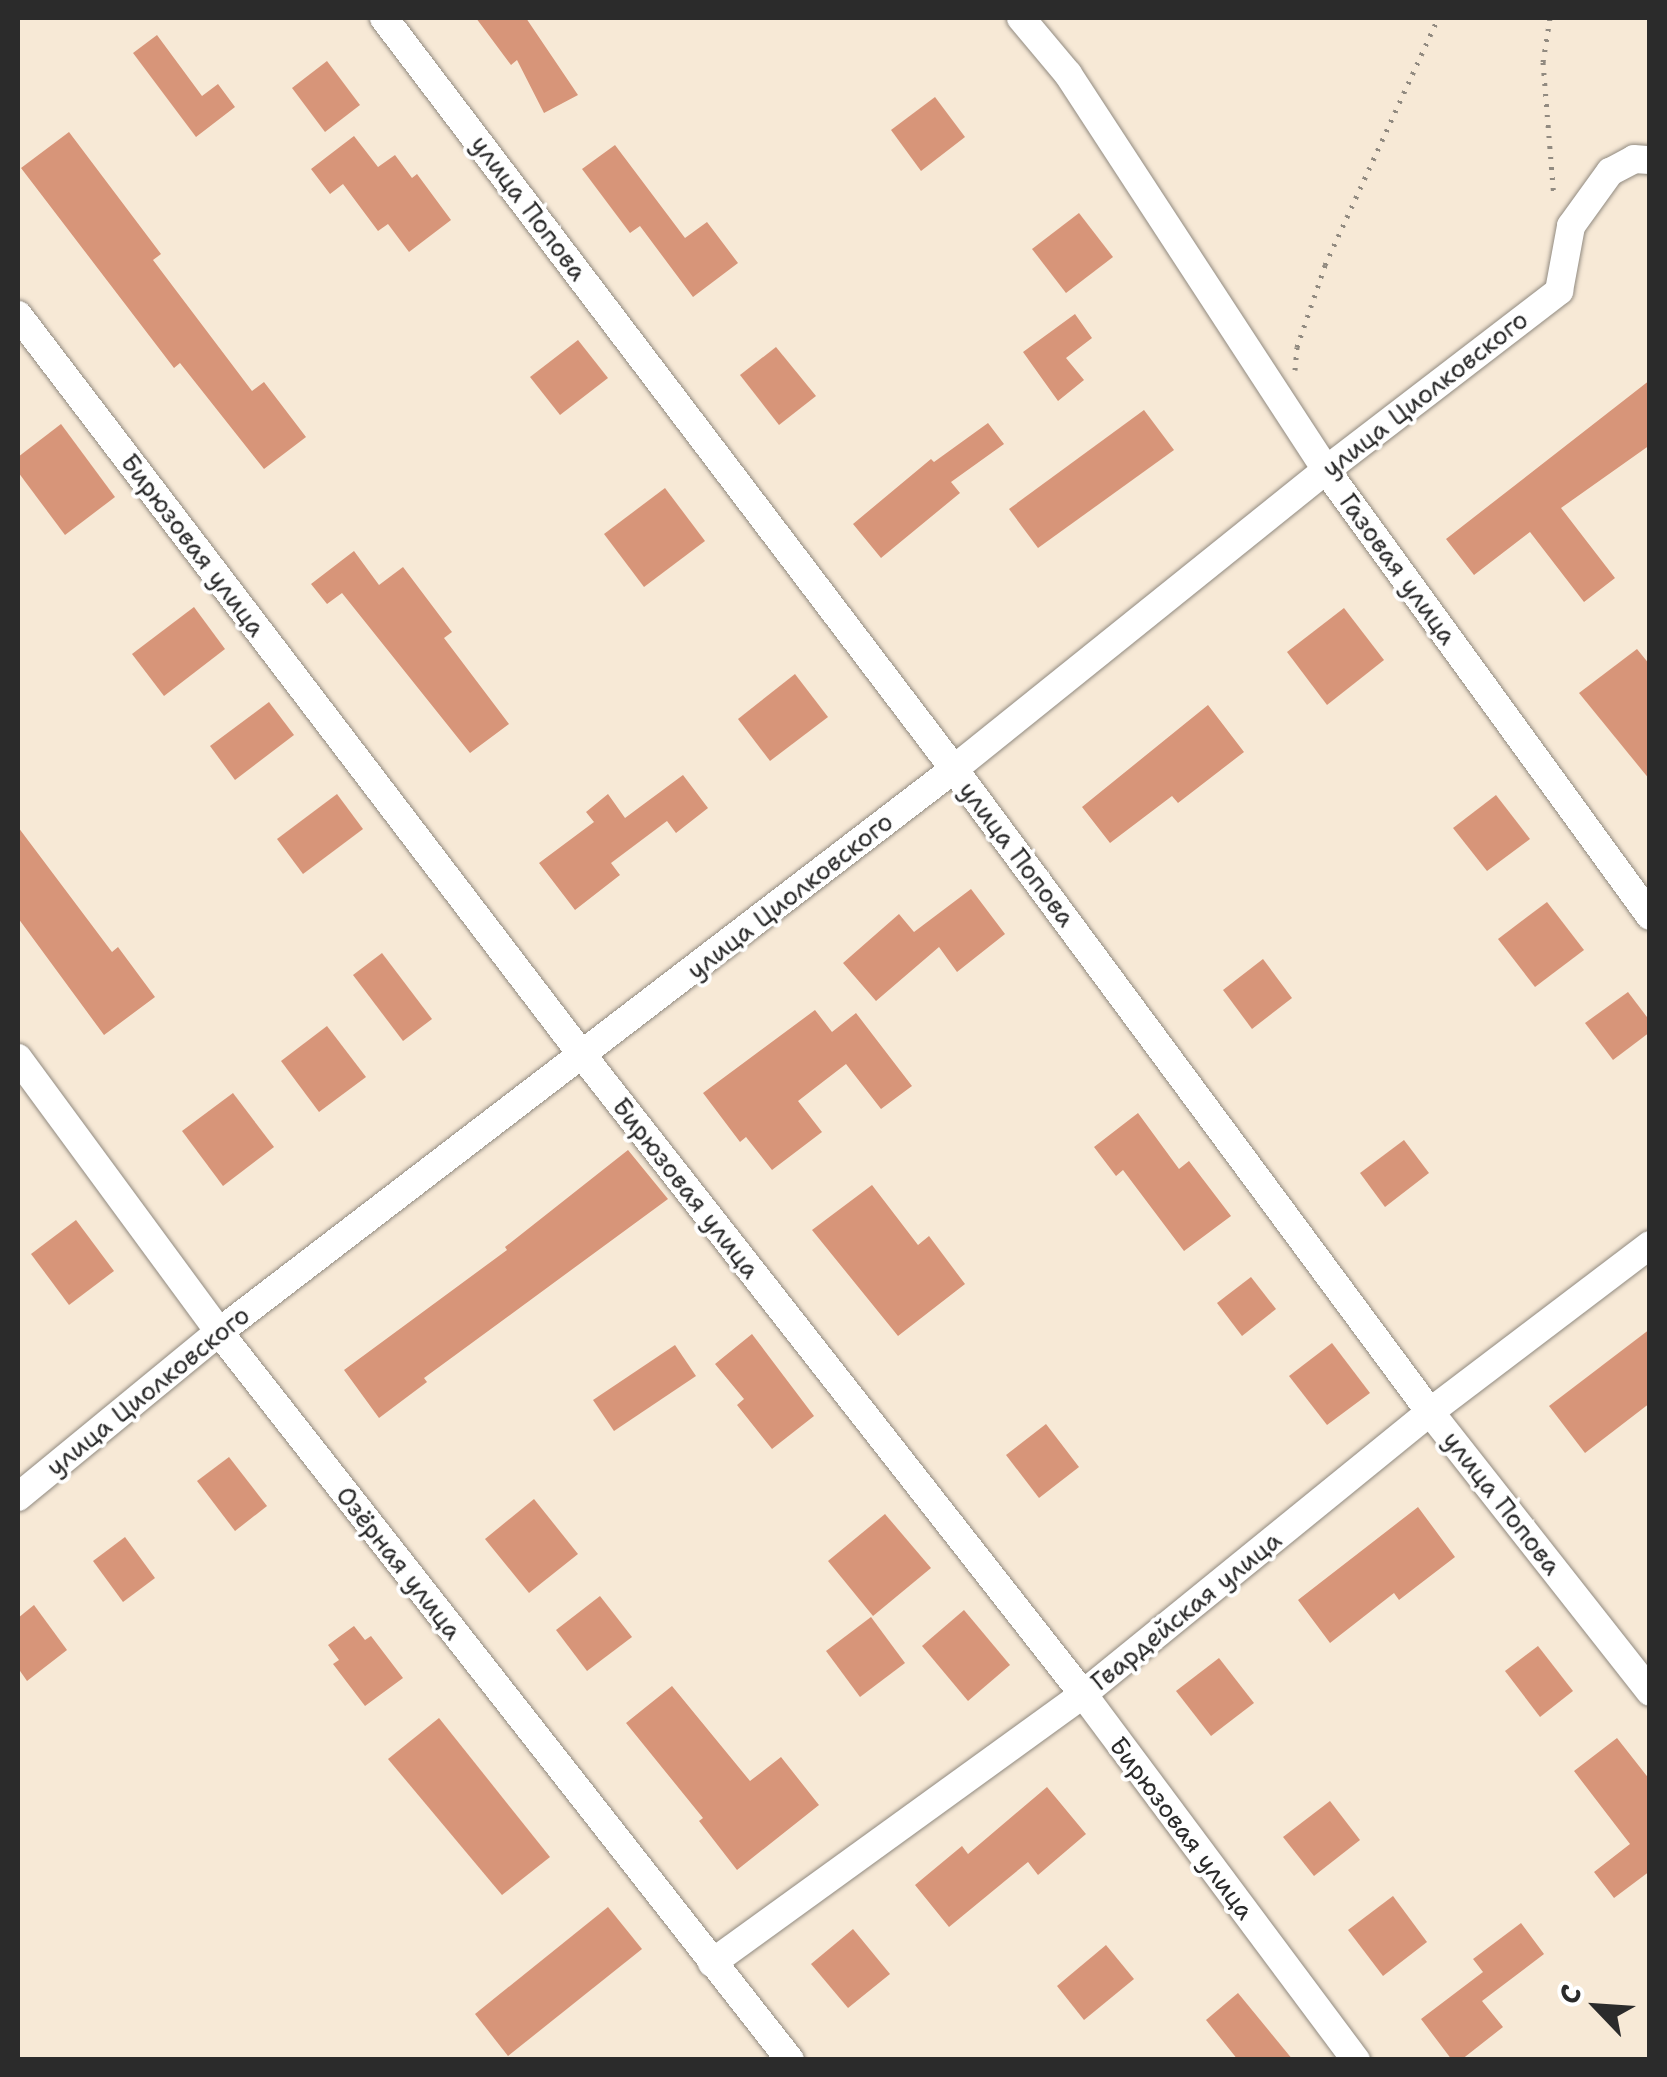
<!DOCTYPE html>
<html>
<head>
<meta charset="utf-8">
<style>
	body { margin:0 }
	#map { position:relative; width:1667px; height:2077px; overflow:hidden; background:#f7e9d6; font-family:"Shantell Sans",sans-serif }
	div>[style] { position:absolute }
	.building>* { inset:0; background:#d79579 }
	.path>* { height:5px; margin-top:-2.5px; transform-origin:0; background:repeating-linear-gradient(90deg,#918a80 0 2.5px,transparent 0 10.5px) }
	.roads { filter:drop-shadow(0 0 2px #918a80) drop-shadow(0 0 2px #918a80) }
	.street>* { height:28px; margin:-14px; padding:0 14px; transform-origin:14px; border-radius:14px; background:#fff }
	span { translate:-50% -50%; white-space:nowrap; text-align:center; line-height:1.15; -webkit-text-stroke:8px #fff; paint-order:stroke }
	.street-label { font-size:25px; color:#2b2b2b }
	.frame { position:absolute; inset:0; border:20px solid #2b2b2b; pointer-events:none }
	.north { position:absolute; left:1547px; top:1957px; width:100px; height:100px; -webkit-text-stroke:8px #fff; paint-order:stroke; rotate:295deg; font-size:28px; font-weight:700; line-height:40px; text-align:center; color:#2b2b2b }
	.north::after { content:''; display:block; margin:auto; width:35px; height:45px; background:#2b2b2b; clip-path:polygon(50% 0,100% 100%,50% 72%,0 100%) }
</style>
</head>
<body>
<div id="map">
	<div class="building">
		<div style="clip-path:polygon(476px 18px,526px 18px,578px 95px,544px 113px,517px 60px,511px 65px)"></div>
		<div style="clip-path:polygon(157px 35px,202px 96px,218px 84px,235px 107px,196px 137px,133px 53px)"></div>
		<div style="clip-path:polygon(327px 61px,360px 105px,325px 132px,292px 88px)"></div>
		<div style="clip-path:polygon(935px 97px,965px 137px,921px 171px,891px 130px)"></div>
		<div style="clip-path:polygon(69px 132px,161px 254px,153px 260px,252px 391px,264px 382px,306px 437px,264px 469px,180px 363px,174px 368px,21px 168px)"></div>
		<div style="clip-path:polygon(354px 136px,378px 167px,395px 155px,412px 178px,417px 174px,451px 220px,409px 252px,388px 224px,378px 231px,343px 184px,330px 194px,311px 169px)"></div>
		<div style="clip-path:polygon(615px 145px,685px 238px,707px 222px,738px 263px,693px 297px,640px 226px,630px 233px,582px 169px)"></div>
		<div style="clip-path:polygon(1079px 213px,1113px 257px,1066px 293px,1032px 249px)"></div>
		<div style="clip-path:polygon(1075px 314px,1092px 338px,1066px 358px,1084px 380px,1058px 401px,1023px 352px)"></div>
		<div style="clip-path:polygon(578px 340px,608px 378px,560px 415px,530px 377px)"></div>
		<div style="clip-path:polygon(776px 347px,816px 396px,779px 425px,740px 375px)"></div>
		<div style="clip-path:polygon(1650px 380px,1650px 445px,1561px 508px,1615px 578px,1584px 602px,1530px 532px,1474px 575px,1446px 539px)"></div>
		<div style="clip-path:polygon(1144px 410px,1174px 450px,1038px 548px,1009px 509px)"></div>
		<div style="clip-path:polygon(988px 423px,1004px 444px,951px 482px,960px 493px,881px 558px,853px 524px,931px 459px,934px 462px)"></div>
		<div style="clip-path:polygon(61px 424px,115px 497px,65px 535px,18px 472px,18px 457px)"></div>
		<div style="clip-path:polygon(665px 488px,705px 541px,644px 587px,604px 534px)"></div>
		<div style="clip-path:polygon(354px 551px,379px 585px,403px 567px,452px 632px,444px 638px,509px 724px,470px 753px,342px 593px,327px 604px,311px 584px)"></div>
		<div style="clip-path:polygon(194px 607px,225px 649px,164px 696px,132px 654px)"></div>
		<div style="clip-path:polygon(1344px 608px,1384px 660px,1327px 705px,1287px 652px)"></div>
		<div style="clip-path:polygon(1637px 649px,1650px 665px,1650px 780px,1579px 693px)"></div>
		<div style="clip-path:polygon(795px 674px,828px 717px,770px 761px,738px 719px)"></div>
		<div style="clip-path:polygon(269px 702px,294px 735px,235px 780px,210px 746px)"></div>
		<div style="clip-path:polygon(1208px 705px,1244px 752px,1178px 803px,1172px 796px,1110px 843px,1082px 807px)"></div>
		<div style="clip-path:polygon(683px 775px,708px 808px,676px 833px,667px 821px,611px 863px,620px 875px,575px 910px,539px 863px,594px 822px,586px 812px,608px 794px,625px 818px)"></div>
		<div style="clip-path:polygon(337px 794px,363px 829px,303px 874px,277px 839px)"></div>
		<div style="clip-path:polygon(1496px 795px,1530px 839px,1487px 871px,1453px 828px)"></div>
		<div style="clip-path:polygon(18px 827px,112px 952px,118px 947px,155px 997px,104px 1035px,18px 918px)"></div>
		<div style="clip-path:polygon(971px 889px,1005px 934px,957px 972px,939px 947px,876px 1001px,843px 963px,899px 914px,914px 932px)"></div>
		<div style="clip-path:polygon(1547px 902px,1584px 950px,1535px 987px,1498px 939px)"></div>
		<div style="clip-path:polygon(382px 953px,432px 1019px,403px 1041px,353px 975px)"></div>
		<div style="clip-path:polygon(1263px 959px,1292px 998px,1252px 1029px,1223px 990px)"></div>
		<div style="clip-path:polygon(1628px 992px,1650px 1021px,1650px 1032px,1613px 1060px,1585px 1023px)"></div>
		<div style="clip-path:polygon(815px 1010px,832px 1032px,856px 1013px,912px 1086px,881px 1109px,846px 1064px,798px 1101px,822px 1132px,772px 1170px,746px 1137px,740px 1142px,703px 1093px)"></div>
		<div style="clip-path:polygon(327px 1026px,366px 1077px,319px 1112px,281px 1061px)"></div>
		<div style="clip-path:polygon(233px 1093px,274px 1147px,223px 1186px,182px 1131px)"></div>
		<div style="clip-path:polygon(1138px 1113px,1179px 1169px,1189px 1161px,1231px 1216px,1184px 1251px,1123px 1170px,1116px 1176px,1094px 1147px)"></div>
		<div style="clip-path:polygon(1404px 1140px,1429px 1173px,1385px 1207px,1360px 1173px)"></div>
		<div style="clip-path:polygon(628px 1150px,668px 1199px,424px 1378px,427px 1382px,379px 1418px,344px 1370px,507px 1250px,505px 1247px)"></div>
		<div style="clip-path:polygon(872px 1185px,918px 1245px,929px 1236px,965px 1284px,898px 1336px,812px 1230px)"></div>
		<div style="clip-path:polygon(76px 1220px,114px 1271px,69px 1305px,31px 1254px)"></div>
		<div style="clip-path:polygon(1251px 1277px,1276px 1309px,1242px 1336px,1217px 1303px)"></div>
		<div style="clip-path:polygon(1650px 1329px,1650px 1403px,1585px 1453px,1549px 1406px)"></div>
		<div style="clip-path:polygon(752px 1334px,814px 1416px,772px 1449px,737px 1405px,744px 1399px,715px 1364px)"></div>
		<div style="clip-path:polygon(1332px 1343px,1370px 1393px,1327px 1425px,1289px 1376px)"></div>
		<div style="clip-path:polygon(675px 1345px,696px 1376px,614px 1431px,593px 1400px)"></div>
		<div style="clip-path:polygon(1046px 1424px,1079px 1467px,1039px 1498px,1006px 1455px)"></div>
		<div style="clip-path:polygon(229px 1457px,267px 1506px,235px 1531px,197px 1481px)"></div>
		<div style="clip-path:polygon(534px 1499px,578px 1554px,529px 1593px,485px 1539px)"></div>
		<div style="clip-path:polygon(1418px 1507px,1455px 1557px,1399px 1600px,1394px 1593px,1330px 1643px,1298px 1600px)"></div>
		<div style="clip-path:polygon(885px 1514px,931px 1568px,873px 1616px,828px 1561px)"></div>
		<div style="clip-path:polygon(125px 1537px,155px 1578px,123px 1602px,93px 1561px)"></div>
		<div style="clip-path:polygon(600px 1596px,632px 1637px,587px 1671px,556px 1630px)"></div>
		<div style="clip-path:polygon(34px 1605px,67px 1650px,27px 1681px,18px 1668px,18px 1618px)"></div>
		<div style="clip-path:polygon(964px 1610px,1010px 1665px,968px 1701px,922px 1646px)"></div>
		<div style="clip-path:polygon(871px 1617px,905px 1663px,860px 1697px,826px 1651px)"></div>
		<div style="clip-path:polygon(354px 1626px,365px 1640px,371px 1636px,403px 1678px,365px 1706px,333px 1664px,339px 1660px,328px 1645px)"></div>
		<div style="clip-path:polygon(1538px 1646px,1573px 1691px,1540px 1717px,1505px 1671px)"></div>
		<div style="clip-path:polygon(1219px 1658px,1254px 1703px,1211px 1736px,1176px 1691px)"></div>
		<div style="clip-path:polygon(672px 1686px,750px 1781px,781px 1757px,819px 1805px,737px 1870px,699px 1821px,703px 1818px,626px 1723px)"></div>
		<div style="clip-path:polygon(439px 1718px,550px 1857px,502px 1895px,388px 1759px)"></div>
		<div style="clip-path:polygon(1617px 1738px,1650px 1780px,1650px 1871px,1614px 1898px,1594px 1872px,1630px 1844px,1574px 1771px)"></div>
		<div style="clip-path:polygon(1047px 1787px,1086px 1834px,1038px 1875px,1028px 1862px,949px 1927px,915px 1885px,962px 1846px,968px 1854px)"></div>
		<div style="clip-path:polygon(1330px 1801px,1360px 1840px,1314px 1876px,1283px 1837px)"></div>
		<div style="clip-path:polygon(1393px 1896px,1427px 1942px,1383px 1976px,1348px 1930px)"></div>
		<div style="clip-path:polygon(608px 1907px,642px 1949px,508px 2056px,475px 2014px)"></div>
		<div style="clip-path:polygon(1521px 1923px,1544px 1954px,1482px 2001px,1503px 2027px,1461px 2060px,1452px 2060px,1421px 2019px,1483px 1972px,1473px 1959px)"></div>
		<div style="clip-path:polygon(853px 1929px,890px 1974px,848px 2008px,811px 1964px)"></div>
		<div style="clip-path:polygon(1106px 1945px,1134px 1979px,1084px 2020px,1057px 1986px)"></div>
		<div style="clip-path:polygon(1238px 1993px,1293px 2060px,1238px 2060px,1206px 2020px)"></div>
	</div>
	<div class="path">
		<div style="left:1550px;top:18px;width:45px;rotate:99deg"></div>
		<div style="left:1543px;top:62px;width:136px;rotate:85.4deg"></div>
		<div style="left:1295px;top:370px;width:23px;rotate:-85deg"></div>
		<div style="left:1297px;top:347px;width:87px;rotate:-71.1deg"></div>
		<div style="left:1325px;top:265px;width:272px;rotate:-65.4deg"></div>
	</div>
	<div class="roads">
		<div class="street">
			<div style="left:384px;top:18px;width:943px;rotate:52.8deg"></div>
			<div style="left:954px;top:769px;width:800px;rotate:53.49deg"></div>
			<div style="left:1430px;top:1412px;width:356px;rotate:51.8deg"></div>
			<div style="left:1021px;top:18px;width:73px;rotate:50deg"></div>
			<div style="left:1068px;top:74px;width:473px;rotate:56.9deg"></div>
			<div style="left:1326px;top:470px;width:551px;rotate:54deg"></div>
			<div style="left:18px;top:315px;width:932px;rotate:52.68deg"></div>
			<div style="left:583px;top:1056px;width:811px;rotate:51.91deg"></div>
			<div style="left:1083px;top:1694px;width:457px;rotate:53.3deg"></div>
			<div style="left:18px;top:1058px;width:340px;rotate:53.7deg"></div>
			<div style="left:219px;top:1332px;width:925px;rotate:51.89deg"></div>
			<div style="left:18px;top:1497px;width:260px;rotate:-39.4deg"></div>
			<div style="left:219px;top:1332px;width:926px;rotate:-37.45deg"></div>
			<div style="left:954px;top:769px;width:477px;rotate:-38.8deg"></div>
			<div style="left:1326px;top:470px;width:294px;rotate:-37.5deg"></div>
			<div style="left:1559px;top:291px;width:66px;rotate:-79.5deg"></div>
			<div style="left:1571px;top:226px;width:67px;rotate:-54.2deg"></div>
			<div style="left:1610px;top:172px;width:27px;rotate:-28deg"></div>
			<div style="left:1634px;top:159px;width:16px;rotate:4deg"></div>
			<div style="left:712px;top:1963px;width:458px;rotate:-35.9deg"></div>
			<div style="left:1083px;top:1694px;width:447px;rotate:-39.1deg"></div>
			<div style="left:1430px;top:1412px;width:276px;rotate:-37.2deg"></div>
		</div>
	</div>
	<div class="street-label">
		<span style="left:529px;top:208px;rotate:53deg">улица Попова</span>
		<span style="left:1425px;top:394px;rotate:-38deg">улица Циолковского</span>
		<span style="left:193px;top:545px;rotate:53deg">Бирюзовая улица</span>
		<span style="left:1398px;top:569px;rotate:54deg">Газовая улица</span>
		<span style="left:1017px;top:854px;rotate:53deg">улица Попова</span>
		<span style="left:790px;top:896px;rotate:-38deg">улица Циолковского</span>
		<span style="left:686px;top:1188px;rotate:52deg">Бирюзовая улица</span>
		<span style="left:148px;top:1391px;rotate:-39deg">улица Циолковского</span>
		<span style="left:1502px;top:1503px;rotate:52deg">улица Попова</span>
		<span style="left:399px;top:1563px;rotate:52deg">Озёрная улица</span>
		<span style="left:1186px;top:1611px;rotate:-39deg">Гвардейская улица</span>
		<span style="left:1182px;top:1828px;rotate:53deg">Бирюзовая улица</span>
	</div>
	<div class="frame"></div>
	<div class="north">С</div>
</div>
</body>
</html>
